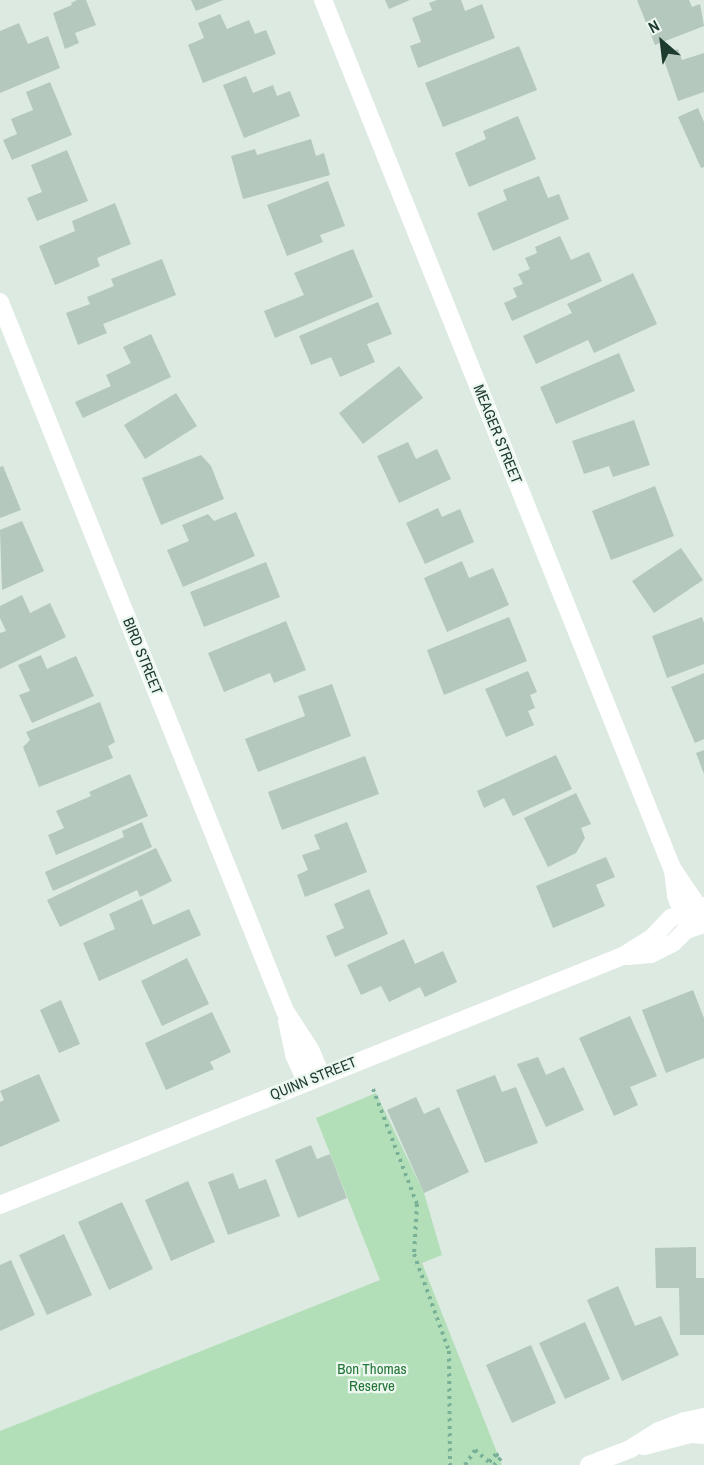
<!DOCTYPE html>
<html>
<head>
<meta charset="utf-8">
<style>
	body { margin:0 }
	#map { position:relative; width:704px; height:1465px; overflow:hidden; background:#dceae2; font-family:"Archivo Narrow",sans-serif }
	div>[style] { position:absolute }
	.green>* { inset:0; background:#b2deb8 }
	.building>* { inset:0; background:#b4c8bd }
	.path>* { height:4px; margin-top:-2px; transform-origin:0; background:repeating-linear-gradient(90deg,#79b198 0 3px,transparent 0 7.5px) }
	.minor>* { height:18px; margin:-9px; padding:0 9px; transform-origin:9px; border-radius:9px; background:#fff }
	span { translate:-50% -50%; white-space:nowrap; text-align:center; line-height:1.15; -webkit-text-stroke:4.5px #ecf7f0; paint-order:stroke }
	.street-label { font-size:15px; color:#1d3a2f }
	.park-label { font-size:15px; color:#247538 }
	.north { position:absolute; left:632px; top:12px; width:60px; height:60px; -webkit-text-stroke:4px #ecf7f0; paint-order:stroke; rotate:332deg; font-size:16px; font-weight:700; line-height:24px; text-align:center; color:#1d3a2f }
	.north::after { content:''; display:block; margin:auto; width:21px; height:27px; background:#1d3a2f; clip-path:polygon(50% 0,100% 100%,50% 72%,0 100%) }
</style>
</head>
<body>
<div id="map">
	<div class="green">
		<div style="clip-path:polygon(376px 1093px,424px 1193px,442px 1255px,422px 1263px,502px 1465px,0 1465px,0 1431px,380px 1280px,316px 1118px)"></div>
	</div>
	<div class="building">
		<div style="clip-path:polygon(77px 0,86px 0,96px 25px,75px 33px,79px 43px,65px 49px,53px 13px,72px 5px,71px 3px)"></div>
		<div style="clip-path:polygon(191px 0,223px 0,196px 11px)"></div>
		<div style="clip-path:polygon(385px 0,410px 0,389px 9px)"></div>
		<div style="clip-path:polygon(437px 0,461px 0,465px 11px,482px 4px,495px 38px,418px 68px,410px 46px,421px 42px,412px 18px,432px 10px,429px 3px)"></div>
		<div style="clip-path:polygon(637px 0,689px 0,692px 7px,700px 4px,704px 26px,655px 45px)"></div>
		<div style="clip-path:polygon(220px 14px,227px 29px,249px 20px,255px 34px,266px 30px,276px 54px,203px 83px,188px 45px,204px 38px,198px 23px)"></div>
		<div style="clip-path:polygon(19px 23px,28px 44px,48px 36px,60px 68px,0 93px,0 31px)"></div>
		<div style="clip-path:polygon(519px 46px,537px 90px,443px 127px,425px 83px)"></div>
		<div style="clip-path:polygon(678px 49px,682px 60px,704px 53px,704px 92px,678px 101px,662px 54px)"></div>
		<div style="clip-path:polygon(246px 76px,253px 93px,273px 85px,277px 96px,290px 91px,300px 116px,244px 138px,223px 85px)"></div>
		<div style="clip-path:polygon(50px 82px,72px 135px,12px 160px,3px 140px,17px 134px,11px 119px,33px 110px,26px 92px)"></div>
		<div style="clip-path:polygon(698px 108px,704px 122px,704px 167px,701px 168px,678px 117px)"></div>
		<div style="clip-path:polygon(518px 116px,536px 159px,469px 187px,455px 153px,486px 139px,483px 131px)"></div>
		<div style="clip-path:polygon(311px 139px,316px 156px,324px 153px,330px 175px,243px 199px,231px 156px,255px 149px,257px 155px)"></div>
		<div style="clip-path:polygon(67px 150px,88px 201px,37px 221px,27px 198px,42px 192px,31px 165px)"></div>
		<div style="clip-path:polygon(539px 176px,548px 198px,559px 194px,569px 219px,493px 251px,477px 213px,507px 200px,503px 190px)"></div>
		<div style="clip-path:polygon(328px 181px,345px 226px,320px 235px,323px 242px,287px 256px,267px 205px)"></div>
		<div style="clip-path:polygon(115px 203px,131px 244px,97px 258px,100px 266px,55px 285px,39px 246px,75px 231px,72px 221px)"></div>
		<div style="clip-path:polygon(560px 236px,571px 260px,589px 252px,602px 281px,512px 321px,504px 303px,517px 297px,513px 288px,523px 284px,518px 274px,530px 269px,525px 258px,537px 253px,535px 247px)"></div>
		<div style="clip-path:polygon(353px 249px,373px 297px,275px 338px,264px 311px,304px 295px,294px 273px)"></div>
		<div style="clip-path:polygon(162px 259px,176px 295px,103px 324px,107px 333px,78px 345px,66px 313px,90px 304px,87px 297px,114px 286px,111px 279px)"></div>
		<div style="clip-path:polygon(633px 273px,657px 324px,594px 353px,588px 340px,536px 364px,523px 336px,572px 313px,567px 304px)"></div>
		<div style="clip-path:polygon(378px 302px,392px 334px,367px 344px,375px 362px,340px 377px,331px 357px,311px 365px,299px 336px)"></div>
		<div style="clip-path:polygon(151px 334px,171px 377px,83px 418px,75px 402px,111px 386px,106px 375px,131px 363px,123px 347px)"></div>
		<div style="clip-path:polygon(619px 353px,635px 391px,556px 424px,540px 387px)"></div>
		<div style="clip-path:polygon(399px 366px,423px 398px,363px 444px,339px 413px)"></div>
		<div style="clip-path:polygon(176px 393px,197px 426px,145px 459px,124px 425px)"></div>
		<div style="clip-path:polygon(634px 420px,650px 465px,613px 477px,609px 466px,584px 474px,572px 441px)"></div>
		<div style="clip-path:polygon(408px 442px,416px 459px,437px 449px,451px 479px,399px 503px,377px 456px)"></div>
		<div style="clip-path:polygon(201px 455px,211px 466px,224px 499px,161px 525px,142px 478px)"></div>
		<div style="clip-path:polygon(3px 466px,21px 510px,0 518px,0 467px)"></div>
		<div style="clip-path:polygon(655px 486px,674px 536px,611px 560px,592px 511px)"></div>
		<div style="clip-path:polygon(438px 508px,442px 517px,460px 509px,474px 542px,425px 564px,406px 523px)"></div>
		<div style="clip-path:polygon(236px 512px,255px 556px,183px 587px,167px 550px,189px 541px,182px 525px,208px 514px,214px 521px)"></div>
		<div style="clip-path:polygon(22px 521px,44px 571px,2px 590px,0 530px)"></div>
		<div style="clip-path:polygon(681px 548px,703px 580px,654px 613px,632px 581px)"></div>
		<div style="clip-path:polygon(462px 561px,469px 578px,493px 568px,509px 605px,447px 632px,424px 578px)"></div>
		<div style="clip-path:polygon(266px 562px,280px 597px,204px 627px,190px 592px)"></div>
		<div style="clip-path:polygon(22px 595px,30px 613px,50px 603px,66px 637px,0 669px,0 633px,6px 631px,0 618px,0 606px)"></div>
		<div style="clip-path:polygon(509px 617px,527px 661px,444px 695px,427px 650px)"></div>
		<div style="clip-path:polygon(702px 617px,704px 623px,704px 664px,667px 678px,652px 636px)"></div>
		<div style="clip-path:polygon(286px 621px,306px 670px,274px 683px,270px 673px,224px 692px,208px 653px)"></div>
		<div style="clip-path:polygon(41px 655px,47px 669px,76px 656px,94px 696px,32px 723px,19px 695px,30px 691px,18px 665px)"></div>
		<div style="clip-path:polygon(528px 671px,537px 692px,530px 695px,535px 708px,528px 711px,534px 725px,506px 737px,485px 689px)"></div>
		<div style="clip-path:polygon(704px 673px,704px 739px,695px 743px,671px 687px)"></div>
		<div style="clip-path:polygon(332px 684px,351px 736px,258px 772px,245px 739px,305px 716px,298px 696px)"></div>
		<div style="clip-path:polygon(100px 702px,115px 742px,108px 746px,113px 758px,39px 787px,23px 747px,30px 740px,26px 732px)"></div>
		<div style="clip-path:polygon(704px 750px,704px 774px,696px 753px)"></div>
		<div style="clip-path:polygon(556px 755px,572px 789px,513px 816px,504px 798px,484px 808px,477px 791px)"></div>
		<div style="clip-path:polygon(365px 756px,379px 794px,282px 830px,268px 792px)"></div>
		<div style="clip-path:polygon(130px 774px,148px 816px,56px 855px,48px 835px,64px 828px,56px 811px,91px 796px,89px 792px)"></div>
		<div style="clip-path:polygon(576px 793px,591px 824px,581px 828px,585px 838px,576px 853px,548px 867px,524px 818px)"></div>
		<div style="clip-path:polygon(142px 822px,152px 847px,53px 891px,45px 872px,124px 837px,122px 831px)"></div>
		<div style="clip-path:polygon(347px 822px,367px 872px,305px 897px,297px 875px,308px 870px,302px 855px,320px 849px,314px 835px)"></div>
		<div style="clip-path:polygon(156px 848px,172px 881px,140px 897px,137px 890px,60px 927px,47px 900px)"></div>
		<div style="clip-path:polygon(606px 857px,615px 877px,596px 885px,605px 906px,553px 928px,536px 886px)"></div>
		<div style="clip-path:polygon(369px 889px,388px 934px,335px 957px,326px 936px,344px 928px,334px 904px)"></div>
		<div style="clip-path:polygon(142px 899px,153px 925px,189px 909px,201px 935px,99px 981px,83px 943px,115px 929px,109px 914px)"></div>
		<div style="clip-path:polygon(404px 939px,415px 964px,443px 951px,457px 982px,425px 997px,420px 987px,389px 1002px,381px 986px,361px 995px,347px 965px)"></div>
		<div style="clip-path:polygon(187px 958px,209px 1004px,162px 1026px,141px 981px)"></div>
		<div style="clip-path:polygon(693px 990px,704px 1018px,704px 1058px,666px 1073px,642px 1010px)"></div>
		<div style="clip-path:polygon(61px 1000px,80px 1044px,59px 1053px,40px 1010px)"></div>
		<div style="clip-path:polygon(212px 1012px,231px 1052px,210px 1062px,214px 1069px,166px 1090px,145px 1043px)"></div>
		<div style="clip-path:polygon(630px 1016px,657px 1076px,630px 1087px,638px 1105px,614px 1116px,579px 1038px)"></div>
		<div style="clip-path:polygon(538px 1057px,546px 1075px,564px 1067px,584px 1110px,546px 1127px,517px 1064px)"></div>
		<div style="clip-path:polygon(39px 1074px,60px 1121px,0 1147px,0 1102px,4px 1100px,0 1091px)"></div>
		<div style="clip-path:polygon(495px 1075px,502px 1092px,516px 1087px,538px 1143px,485px 1163px,456px 1090px)"></div>
		<div style="clip-path:polygon(416px 1097px,424px 1114px,439px 1107px,469px 1172px,424px 1193px,387px 1110px)"></div>
		<div style="clip-path:polygon(311px 1145px,317px 1159px,330px 1154px,347px 1198px,298px 1218px,275px 1160px)"></div>
		<div style="clip-path:polygon(233px 1173px,239px 1189px,266px 1179px,280px 1216px,228px 1235px,208px 1182px)"></div>
		<div style="clip-path:polygon(188px 1181px,215px 1242px,171px 1261px,145px 1200px)"></div>
		<div style="clip-path:polygon(122px 1202px,153px 1269px,109px 1290px,78px 1222px)"></div>
		<div style="clip-path:polygon(64px 1234px,92px 1295px,47px 1315px,19px 1255px)"></div>
		<div style="clip-path:polygon(696px 1247px,696px 1278px,704px 1278px,704px 1335px,680px 1335px,679px 1288px,656px 1288px,655px 1248px)"></div>
		<div style="clip-path:polygon(11px 1260px,35px 1315px,0 1331px,0 1265px)"></div>
		<div style="clip-path:polygon(618px 1286px,635px 1326px,661px 1316px,679px 1355px,622px 1381px,587px 1300px)"></div>
		<div style="clip-path:polygon(585px 1322px,610px 1379px,565px 1399px,539px 1343px)"></div>
		<div style="clip-path:polygon(531px 1345px,556px 1403px,512px 1423px,486px 1365px)"></div>
	</div>
	<div class="path">
		<div style="left:373px;top:1089px;width:123px;rotate:69.1deg"></div>
		<div style="left:417px;top:1204px;width:50px;rotate:93.4deg"></div>
		<div style="left:414px;top:1254px;width:103px;rotate:70.2deg"></div>
		<div style="left:449px;top:1351px;width:114px;rotate:89.5deg"></div>
		<div style="left:465px;top:1465px;width:18px;rotate:-56deg"></div>
		<div style="left:475px;top:1450px;width:18px;rotate:41deg"></div>
		<div style="left:489px;top:1462px;width:11px;rotate:-49deg"></div>
		<div style="left:496px;top:1454px;width:6px;rotate:39deg"></div>
		<div style="left:501px;top:1458px;width:10px;rotate:135deg"></div>
	</div>
	<div class="minor">
		<div style="left:323px;top:0;width:936px;rotate:68.1deg"></div>
		<div style="left:672px;top:868px;width:37px;rotate:56deg"></div>
		<div style="left:693px;top:899px;width:27px;rotate:84deg"></div>
		<div style="left:0;top:302px;width:764px;rotate:68.1deg"></div>
		<div style="left:285px;top:1011px;width:45px;rotate:56.7deg"></div>
		<div style="left:310px;top:1049px;width:28px;rotate:67deg"></div>
		<div style="left:673px;top:870px;width:26px;rotate:83deg"></div>
		<div style="left:676px;top:896px;width:17px;rotate:69deg"></div>
		<div style="left:682px;top:912px;width:13px;rotate:45deg"></div>
		<div style="left:628px;top:956px;width:23px;rotate:-5deg"></div>
		<div style="left:651px;top:954px;width:25px;rotate:-27deg"></div>
		<div style="left:673px;top:943px;width:18px;rotate:-45deg"></div>
		<div style="left:686px;top:930px;width:19px;rotate:-18deg"></div>
		<div style="left:287px;top:1021px;width:35px;rotate:78deg"></div>
		<div style="left:294px;top:1055px;width:29px;rotate:65deg"></div>
		<div style="left:0;top:1205px;width:671px;rotate:-21.79deg"></div>
		<div style="left:623px;top:956px;width:36px;rotate:-32deg"></div>
		<div style="left:653px;top:937px;width:26px;rotate:-47deg"></div>
		<div style="left:671px;top:918px;width:35px;rotate:-20deg"></div>
		<div style="left:644px;top:1446px;width:49px;rotate:-14.3deg"></div>
		<div style="left:691px;top:1434px;width:13px;rotate:4deg"></div>
		<div style="left:589px;top:1465px;width:44px;rotate:-21.3deg"></div>
		<div style="left:630px;top:1449px;width:34px;rotate:-32deg"></div>
		<div style="left:659px;top:1431px;width:28px;rotate:-21deg"></div>
		<div style="left:685px;top:1421px;width:19px;rotate:-12deg"></div>
	</div>
	<div class="street-label">
		<span style="left:498px;top:434px;rotate:68deg">MEAGER STREET</span>
		<span style="left:143px;top:656px;rotate:68deg">BIRD STREET</span>
		<span style="left:313px;top:1078px;rotate:-22deg">QUINN STREET</span>
	</div>
	<div class="park-label">
		<span style="left:372px;top:1377px">Bon Thomas<br>Reserve</span>
	</div>
	<div class="north">N</div>
</div>
</body>
</html>
